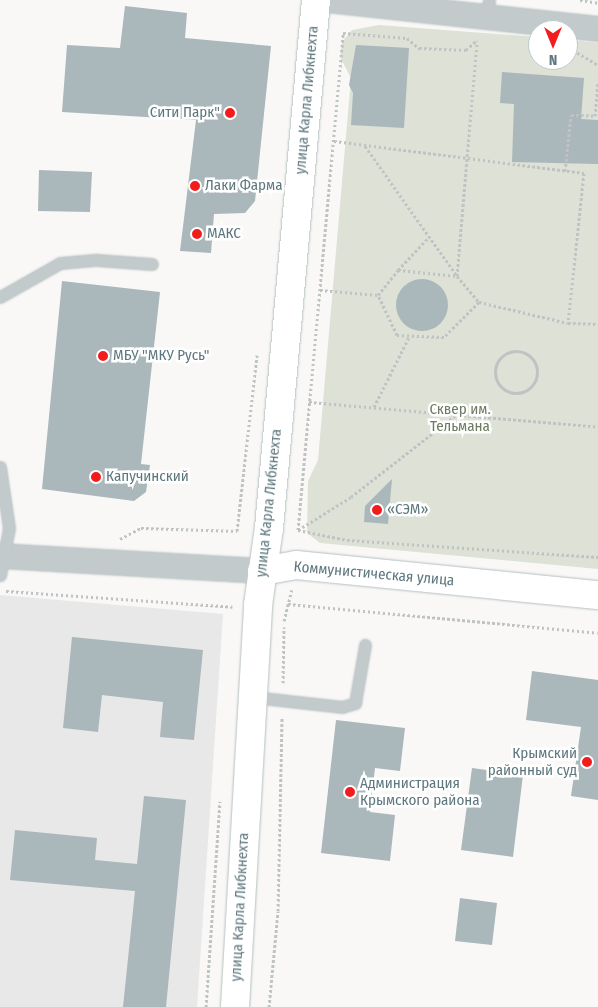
<!DOCTYPE html>
<html>
<head>
<meta charset="utf-8">
<style>
	body { margin:0 }
	#map { position:relative; width:598px; height:1007px; overflow:hidden; background:#f9f8f6; font-family:"Fira Sans Condensed",sans-serif }
	div>[style] { position:absolute }
	.built>* { inset:0; background:#e7e8e7 }
	.green>* { inset:0; background:#dde1d6 }
	.building>* { inset:0; background:#aab7bb }
	.round { border-radius:50% }
	.path>* { height:3px; margin-top:-1.5px; transform-origin:0; background:repeating-linear-gradient(90deg,#bfc3c4 0 2.5px,transparent 0 5px) }
	.path>.ring { margin:-1.5px; padding:0; box-sizing:content-box; background:none; border:3px solid #bfc3c4; border-radius:50% }
	.roads { filter:drop-shadow(0 0 1px #b5bfc1) drop-shadow(0 0 1px #b5bfc1) }
	.service>* { height:11px; margin:-5.5px; padding:0 5.5px; transform-origin:5.5px; border-radius:5.5px; background:#c3cacc }
	.minor>* { height:24px; margin:-12px; padding:0 12px; transform-origin:12px; border-radius:12px; background:#c3cacc }
	.secondary>* { height:28px; margin:-14px; padding:0 14px; transform-origin:14px; border-radius:14px; background:#fff }
	.dots>* { width:14px; height:14px; translate:-50% -50%; box-sizing:border-box; border:2px solid #fff; border-radius:50% }
	span { translate:-50% -50%; white-space:nowrap; text-align:center; line-height:1.15; -webkit-text-stroke:5px #fff; paint-order:stroke }
	.street-label { font-size:15px; color:#5d777e }
	.poi-label { font-size:15px; color:#5d777e }
	.right { translate:-100% -50%; text-align:right }
	.left { translate:0 -50%; text-align:left }
	.park-label { font-size:15px; color:#6b7a61 }
	.north { position:absolute; left:528px; top:20px; width:50px; height:50px; box-sizing:border-box; background:#fff; border:1px solid #bec9cb; border-radius:50%; rotate:180deg; font-size:14px; font-weight:700; line-height:20px; text-align:center; color:#5d777e }
	.north::after { content:''; display:block; margin:auto; width:18px; height:22px; background:#f31c1c; clip-path:polygon(50% 0,100% 100%,50% 72%,0 100%) }
</style>
</head>
<body>
<div id="map">
	<div class="built">
		<div style="clip-path:polygon(0 595px,223px 614px,197px 1007px,0 1007px)"></div>
	</div>
	<div class="green">
		<div style="clip-path:polygon(379px 25px,538px 37px,538px 60px,568px 60px,568px 40px,598px 43px,598px 569px,320px 543px,307px 533px,308px 481px,318px 460px,351px 78px,340px 57px,342px 42px,352px 30px)"></div>
	</div>
	<div class="building">
		<div style="clip-path:polygon(125px 6px,187px 13px,185px 38px,271px 46px,255px 201px,245px 213px,214px 214px,211px 253px,180px 251px,196px 120px,62px 112px,67px 45px,120px 48px)"></div>
		<div style="clip-path:polygon(356px 45px,409px 48px,404px 128px,351px 125px,353px 93px,349px 85px)"></div>
		<div style="clip-path:polygon(502px 72px,584px 78px,581px 119px,598px 120px,598px 164px,512px 162px,514px 104px,500px 103px)"></div>
		<div style="clip-path:polygon(39px 170px,92px 172px,90px 212px,38px 211px)"></div>
		<div class="round" style="left:396px;top:279px;width:52px;height:52px"></div>
		<div style="clip-path:polygon(62px 281px,160px 292px,141px 464px,150px 465px,146px 492px,134px 501px,42px 489px)"></div>
		<div style="clip-path:polygon(392px 479px,388px 524px,364px 522px,365px 506px)"></div>
		<div style="clip-path:polygon(72px 637px,203px 650px,194px 740px,160px 737px,163px 702px,102px 695px,98px 732px,63px 728px)"></div>
		<div style="clip-path:polygon(532px 671px,598px 680px,598px 800px,571px 796px,581px 727px,526px 720px)"></div>
		<div style="clip-path:polygon(336px 720px,405px 728px,400px 771px,375px 768px,370px 812px,395px 815px,390px 861px,321px 853px)"></div>
		<div style="clip-path:polygon(472px 768px,523px 775px,513px 857px,461px 850px)"></div>
		<div style="clip-path:polygon(144px 796px,186px 800px,166px 1007px,123px 1007px,135px 891px,10px 880px,15px 830px,97px 838px,95px 860px,137px 864px)"></div>
		<div style="clip-path:polygon(460px 898px,497px 903px,492px 945px,455px 941px)"></div>
	</div>
	<div class="path">
		<div style="left:580px;top:0;width:18px;rotate:9deg"></div>
		<div style="left:573px;top:50px;width:29px;rotate:31deg"></div>
		<div style="left:334px;top:141px;width:252px;rotate:7.3deg"></div>
		<div style="left:584px;top:173px;width:151px;rotate:96.1deg"></div>
		<div style="left:365px;top:146px;width:159px;rotate:54.7deg"></div>
		<div style="left:457px;top:276px;width:236px;rotate:-85.1deg"></div>
		<div style="left:565px;top:171px;width:56px;rotate:-83.9deg"></div>
		<div style="left:571px;top:115px;width:24px;rotate:2deg"></div>
		<div style="left:595px;top:116px;width:34px;rotate:-85deg"></div>
		<div style="left:398px;top:270px;width:45px;rotate:-46.8deg"></div>
		<div style="left:320px;top:290px;width:58px;rotate:4.9deg"></div>
		<div style="left:479px;top:302px;width:49px;rotate:135deg"></div>
		<div style="left:444px;top:337px;width:47px;rotate:-177.6deg"></div>
		<div style="left:397px;top:335px;width:44px;rotate:-115.4deg"></div>
		<div style="left:378px;top:295px;width:32px;rotate:-51deg"></div>
		<div style="left:398px;top:270px;width:59px;rotate:5.8deg"></div>
		<div style="left:457px;top:276px;width:34px;rotate:50deg"></div>
		<div style="left:479px;top:302px;width:91px;rotate:13.3deg"></div>
		<div style="left:568px;top:323px;width:30px;rotate:2deg"></div>
		<div class="ring" style="left:495px;top:351px;width:39px;height:39px"></div>
		<div style="left:309px;top:402px;width:290px;rotate:4.9deg"></div>
		<div style="left:374px;top:407px;width:80px;rotate:-63.4deg"></div>
		<div style="left:298px;top:530px;width:499px;rotate:-84.8deg"></div>
		<div style="left:343px;top:33px;width:64px;rotate:4.5deg"></div>
		<div style="left:407px;top:38px;width:16px;rotate:40deg"></div>
		<div style="left:419px;top:48px;width:47px;rotate:2.4deg"></div>
		<div style="left:466px;top:50px;width:15px;rotate:-42deg"></div>
		<div style="left:298px;top:530px;width:50px;rotate:11.5deg"></div>
		<div style="left:347px;top:540px;width:252px;rotate:3.9deg"></div>
		<div style="left:298px;top:530px;width:62px;rotate:-31.9deg"></div>
		<div style="left:351px;top:497px;width:133px;rotate:-38deg"></div>
		<div style="left:120px;top:539px;width:24px;rotate:-28deg"></div>
		<div style="left:141px;top:528px;width:96px;rotate:1.8deg"></div>
		<div style="left:237px;top:531px;width:177px;rotate:-83.5deg"></div>
		<div style="left:6px;top:591px;width:227px;rotate:4deg"></div>
		<div style="left:288px;top:604px;width:311px;rotate:5.3deg"></div>
		<div style="left:284px;top:621px;width:32px;rotate:-76deg"></div>
		<div style="left:283px;top:683px;width:56px;rotate:-89deg"></div>
		<div style="left:206px;top:1007px;width:206px;rotate:-86.1deg"></div>
		<div style="left:269px;top:1007px;width:96px;rotate:-84.6deg"></div>
		<div style="left:278px;top:911px;width:194px;rotate:-88.8deg"></div>
	</div>
	<div class="roads">
		<div class="service">
			<div style="left:485px;top:18px;width:18px;rotate:-77deg"></div>
			<div style="left:0;top:297px;width:69px;rotate:-29.5deg"></div>
			<div style="left:60px;top:263px;width:37px;rotate:-5deg"></div>
			<div style="left:97px;top:260px;width:55px;rotate:4.2deg"></div>
			<div style="left:0;top:467px;width:62px;rotate:81.6deg"></div>
			<div style="left:9px;top:528px;width:48px;rotate:100.8deg"></div>
			<div style="left:253px;top:697px;width:90px;rotate:6.4deg"></div>
			<div style="left:342px;top:707px;width:14px;rotate:-17deg"></div>
			<div style="left:355px;top:703px;width:59px;rotate:-80.2deg"></div>
		</div>
		<div class="minor">
			<div style="left:327px;top:0;width:273px;rotate:6.1deg"></div>
			<div style="left:0;top:556px;width:262px;rotate:3.3deg"></div>
		</div>
		<div class="secondary">
			<div style="left:262px;top:571px;width:35px;rotate:-10deg"></div>
			<div style="left:296px;top:565px;width:303px;rotate:5.7deg"></div>
			<div style="left:235px;top:1007px;width:403px;rotate:-86.7deg"></div>
			<div style="left:258px;top:605px;width:78px;rotate:-81.9deg"></div>
			<div style="left:269px;top:528px;width:530px;rotate:-84.91deg"></div>
		</div>
	</div>
	<div class="dots">
		<div style="left:230px;top:113px;background:#f31c1c"></div>
		<div style="left:195px;top:186px;background:#f31c1c"></div>
		<div style="left:197px;top:234px;background:#f31c1c"></div>
		<div style="left:103px;top:356px;background:#f31c1c"></div>
		<div style="left:96px;top:477px;background:#f31c1c"></div>
		<div style="left:377px;top:510px;background:#f31c1c"></div>
		<div style="left:587px;top:762px;background:#f31c1c"></div>
		<div style="left:350px;top:792px;background:#f31c1c"></div>
	</div>
	<div class="street-label">
		<span style="left:307px;top:100px;rotate:-85deg">улица Карла Либкнехта</span>
		<span style="left:269px;top:503px;rotate:-84deg">улица Карла Либкнехта</span>
		<span style="left:374px;top:574px;rotate:5deg">Коммунистическая улица</span>
		<span style="left:240px;top:907px;rotate:-87deg">улица Карла Либкнехта</span>
	</div>
	<div class="poi-label">
		<span class="right" style="left:220px;top:113px">Сити Парк"</span>
		<span class="left" style="left:205px;top:186px">Лаки Фарма</span>
		<span class="left" style="left:207px;top:234px">МАКС</span>
		<span class="left" style="left:113px;top:356px">МБУ "МКУ Русь"</span>
		<span class="left" style="left:106px;top:477px">Капучинский</span>
		<span class="left" style="left:387px;top:510px">«СЭМ»</span>
		<span class="right" style="left:577px;top:762px">Крымский<br>районный суд</span>
		<span class="left" style="left:360px;top:792px">Администрация<br>Крымского района</span>
	</div>
	<div class="park-label">
		<span style="left:460px;top:418px">Сквер им.<br>Тельмана</span>
	</div>
	<div class="north">N</div>
</div>
</body>
</html>
